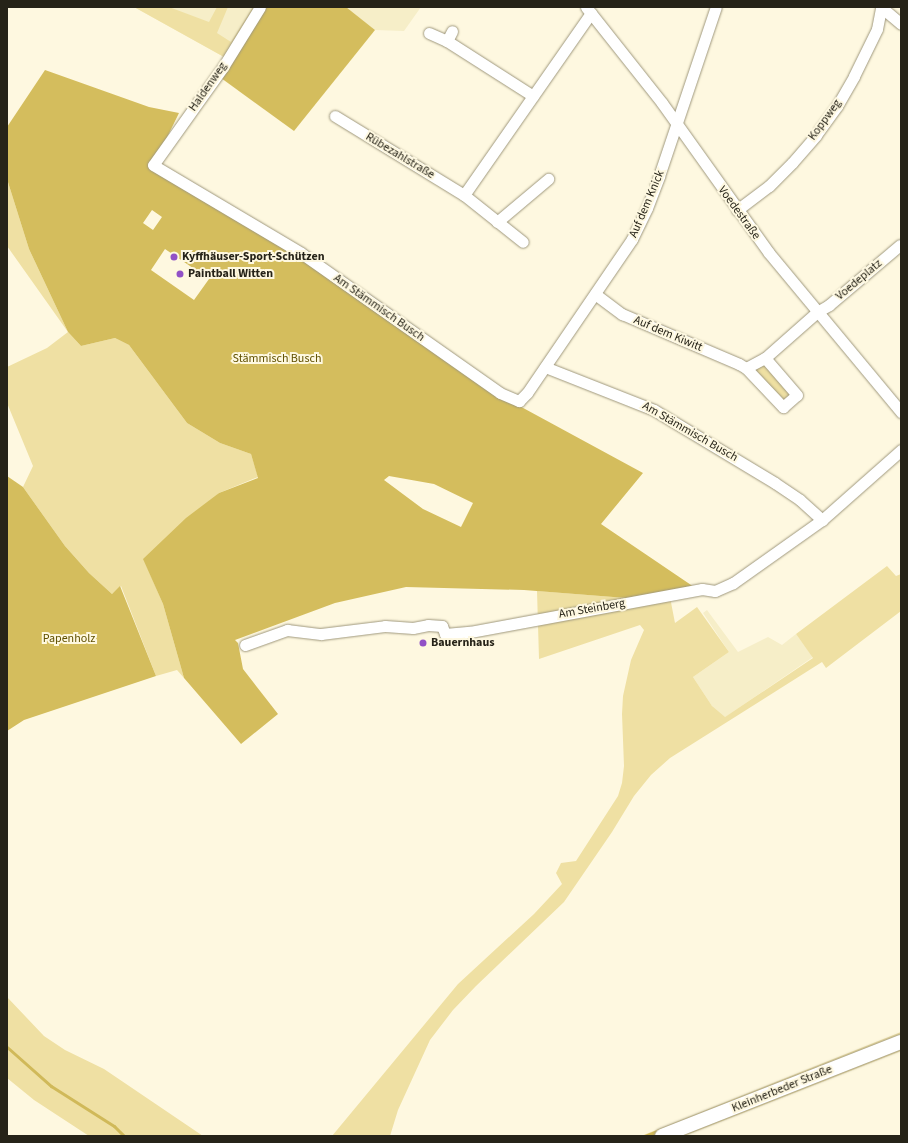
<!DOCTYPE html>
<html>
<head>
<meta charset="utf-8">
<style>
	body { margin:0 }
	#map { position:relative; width:908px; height:1143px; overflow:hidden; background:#fef8e0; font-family:"Source Sans 3",sans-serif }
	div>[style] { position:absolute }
	.built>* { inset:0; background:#f6eec8 }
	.green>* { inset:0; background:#efe0a3 }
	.forest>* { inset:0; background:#d4bd5d }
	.stream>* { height:3px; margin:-1.5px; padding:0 1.5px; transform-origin:1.5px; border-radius:1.5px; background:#d0b959 }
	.roads { filter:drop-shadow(0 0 1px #9f987d) drop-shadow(0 0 1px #9f987d) }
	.minor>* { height:11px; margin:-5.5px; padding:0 5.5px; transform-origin:5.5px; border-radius:5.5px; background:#fff }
	.tertiary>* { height:14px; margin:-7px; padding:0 7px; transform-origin:7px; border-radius:7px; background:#fff }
	.dots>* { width:11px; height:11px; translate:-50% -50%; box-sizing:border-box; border:2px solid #fef8e0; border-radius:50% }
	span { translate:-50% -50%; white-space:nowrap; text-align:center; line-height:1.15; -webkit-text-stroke:4px #fef8e0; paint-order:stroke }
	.street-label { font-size:12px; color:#262318 }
	.poi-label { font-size:12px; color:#262318; font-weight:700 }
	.left { translate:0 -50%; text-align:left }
	.park-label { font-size:12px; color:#605000 }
	.frame { position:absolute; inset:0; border:8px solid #262318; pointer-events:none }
</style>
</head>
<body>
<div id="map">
	<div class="built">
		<div style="clip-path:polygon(134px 7px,255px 7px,224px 57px)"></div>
		<div style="clip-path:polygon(346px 7px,421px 7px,404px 31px,375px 30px)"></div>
		<div style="clip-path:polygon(707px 610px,738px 652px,768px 637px,782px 645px,796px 634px,813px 657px,721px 720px,693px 677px,729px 652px,703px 613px)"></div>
	</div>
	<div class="green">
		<div style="clip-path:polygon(134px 7px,169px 7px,209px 22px,217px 7px,228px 7px,217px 33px,231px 42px,253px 7px,255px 7px,224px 57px)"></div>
		<div style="clip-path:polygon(7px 179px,29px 249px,68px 332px,81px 346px,115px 338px,129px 345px,187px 423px,220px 443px,251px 454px,258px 477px,219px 493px,144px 560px,163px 604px,184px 678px,177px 670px,156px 676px,121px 586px,112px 594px,89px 573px,65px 546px,23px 487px,33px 466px,7px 403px,7px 367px,47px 348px,68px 332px,7px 246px)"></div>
		<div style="clip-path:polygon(766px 364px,790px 395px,783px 401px,755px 371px,758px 366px)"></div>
		<div style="clip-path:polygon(887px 566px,896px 576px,901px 574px,901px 611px,826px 668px,822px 662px,670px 758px,651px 775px,634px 796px,612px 832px,564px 902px,476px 986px,453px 1010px,430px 1040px,398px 1110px,390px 1136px,332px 1136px,458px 984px,534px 914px,562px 884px,556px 873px,561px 863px,576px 861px,618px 796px,622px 783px,624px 766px,622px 714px,623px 696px,631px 660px,644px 630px,640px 625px,539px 659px,537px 591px,626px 598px,669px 592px,675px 623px,697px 607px,729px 652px,693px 677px,712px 706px,725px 717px,813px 658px,796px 634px)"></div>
		<div style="clip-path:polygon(7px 997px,44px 1036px,65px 1050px,104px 1069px,203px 1136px,89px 1136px,34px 1100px,7px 1078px)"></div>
		<div style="clip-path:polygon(901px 1032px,901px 1051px,684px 1136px,641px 1136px)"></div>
	</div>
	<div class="forest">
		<div style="clip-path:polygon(266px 7px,346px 7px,375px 30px,294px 131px,221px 78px)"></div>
		<div style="clip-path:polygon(evenodd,45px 70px,149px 107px,179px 113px,152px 168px,332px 277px,503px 397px,643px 473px,601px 524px,694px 587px,626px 598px,524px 590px,406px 587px,335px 603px,235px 640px,238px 643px,243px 669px,278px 714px,241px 744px,184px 678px,163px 604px,143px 559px,186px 518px,219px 493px,258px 478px,251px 454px,220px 443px,187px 423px,129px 345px,115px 338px,81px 346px,68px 332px,29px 249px,7px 179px,7px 127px,45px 70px,152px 210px,162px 217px,153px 230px,143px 223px,152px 210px,45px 70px,165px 249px,209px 279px,194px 300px,151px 270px,165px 249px,45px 70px,389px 476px,434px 484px,473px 503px,461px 527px,423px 509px,384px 480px,389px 476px)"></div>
		<div style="clip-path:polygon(7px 476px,23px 487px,65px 546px,89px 573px,112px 594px,120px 586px,156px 676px,24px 720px,7px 731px)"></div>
	</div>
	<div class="stream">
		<div style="left:7px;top:1047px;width:59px;rotate:41.6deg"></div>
		<div style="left:51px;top:1086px;width:75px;rotate:32.4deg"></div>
		<div style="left:114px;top:1126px;width:14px;rotate:45deg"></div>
		<div style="left:645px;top:1136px;width:16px;rotate:-22deg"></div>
	</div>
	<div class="roads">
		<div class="minor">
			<div style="left:260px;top:7px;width:70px;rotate:121.7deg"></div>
			<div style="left:223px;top:67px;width:120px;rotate:125.5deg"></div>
			<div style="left:153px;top:165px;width:172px;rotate:30.7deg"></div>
			<div style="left:301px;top:253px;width:243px;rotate:35.1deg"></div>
			<div style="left:500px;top:393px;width:21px;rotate:23deg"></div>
			<div style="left:519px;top:401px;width:11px;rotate:-45deg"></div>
			<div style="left:527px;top:393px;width:186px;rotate:-55.7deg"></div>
			<div style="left:632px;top:239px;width:34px;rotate:-64deg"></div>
			<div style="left:647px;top:208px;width:34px;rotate:-69deg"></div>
			<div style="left:659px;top:176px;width:178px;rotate:-71.4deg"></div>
			<div style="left:586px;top:7px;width:122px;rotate:51.6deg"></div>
			<div style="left:662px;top:103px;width:184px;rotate:54.5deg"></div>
			<div style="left:769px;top:253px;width:207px;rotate:50.3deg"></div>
			<div style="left:881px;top:7px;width:26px;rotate:40deg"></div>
			<div style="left:429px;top:33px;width:20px;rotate:24deg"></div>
			<div style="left:447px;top:41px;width:11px;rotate:-63deg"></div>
			<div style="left:447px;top:41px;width:102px;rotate:32.6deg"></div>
			<div style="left:335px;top:116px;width:151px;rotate:31.5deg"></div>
			<div style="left:464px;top:195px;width:222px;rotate:-55.1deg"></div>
			<div style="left:464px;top:195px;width:75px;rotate:38.5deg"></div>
			<div style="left:737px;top:210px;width:40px;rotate:-37deg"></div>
			<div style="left:769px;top:186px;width:33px;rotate:-45deg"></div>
			<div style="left:792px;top:163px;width:37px;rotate:-49deg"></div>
			<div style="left:816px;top:135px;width:36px;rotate:-54deg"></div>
			<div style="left:837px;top:106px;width:34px;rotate:-60deg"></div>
			<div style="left:854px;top:76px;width:52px;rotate:-63.9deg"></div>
			<div style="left:877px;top:29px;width:21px;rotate:-79deg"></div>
			<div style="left:497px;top:222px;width:67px;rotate:-40.1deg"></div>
			<div style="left:595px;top:294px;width:34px;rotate:37deg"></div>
			<div style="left:622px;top:314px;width:127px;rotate:23.1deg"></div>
			<div style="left:739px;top:364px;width:8px;rotate:30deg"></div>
			<div style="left:746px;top:368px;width:54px;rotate:46.5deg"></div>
			<div style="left:783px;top:407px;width:18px;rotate:-41deg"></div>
			<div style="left:797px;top:395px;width:49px;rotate:-130.9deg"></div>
			<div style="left:545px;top:367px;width:117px;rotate:21.5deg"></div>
			<div style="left:654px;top:410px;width:141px;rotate:31.1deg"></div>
			<div style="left:775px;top:483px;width:30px;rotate:34deg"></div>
			<div style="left:800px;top:500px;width:30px;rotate:42deg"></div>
			<div style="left:746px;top:368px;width:21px;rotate:-28deg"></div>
			<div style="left:765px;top:358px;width:69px;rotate:-41.5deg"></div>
			<div style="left:817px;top:312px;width:14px;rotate:-30deg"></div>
			<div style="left:829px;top:305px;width:93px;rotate:-40.2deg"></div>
			<div style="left:245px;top:645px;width:45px;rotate:-19.7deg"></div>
			<div style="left:287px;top:630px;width:34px;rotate:7deg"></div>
			<div style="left:321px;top:634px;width:64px;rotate:-7.1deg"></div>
			<div style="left:385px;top:626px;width:28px;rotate:4deg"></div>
			<div style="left:413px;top:628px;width:15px;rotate:-11deg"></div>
			<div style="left:428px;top:625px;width:14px;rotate:4deg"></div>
			<div style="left:442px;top:626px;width:9px;rotate:69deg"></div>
			<div style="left:445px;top:634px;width:25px;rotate:-5deg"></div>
			<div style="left:470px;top:632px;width:236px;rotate:-10.5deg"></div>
			<div style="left:702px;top:589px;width:13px;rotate:9deg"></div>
			<div style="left:715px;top:591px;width:20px;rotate:-24deg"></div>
			<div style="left:733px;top:583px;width:109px;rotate:-35.3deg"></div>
			<div style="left:822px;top:520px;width:106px;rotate:-41.5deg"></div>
		</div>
		<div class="tertiary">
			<div style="left:662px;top:1136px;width:257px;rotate:-21.5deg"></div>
		</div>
	</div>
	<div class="dots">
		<div style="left:174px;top:257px;background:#9151c6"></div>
		<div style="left:180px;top:274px;background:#9151c6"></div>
		<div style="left:423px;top:643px;background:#9151c6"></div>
	</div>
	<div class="street-label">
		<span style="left:208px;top:87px;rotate:-55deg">Haldenweg</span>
		<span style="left:825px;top:120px;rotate:-54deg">Koppweg</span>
		<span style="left:400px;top:156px;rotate:31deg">Rübezahlstraße</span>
		<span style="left:647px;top:204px;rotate:-67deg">Auf dem Knick</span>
		<span style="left:739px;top:213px;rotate:54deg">Voedestraße</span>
		<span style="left:859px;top:280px;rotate:-40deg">Voedeplatz</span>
		<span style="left:379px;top:308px;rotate:35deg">Am Stämmisch Busch</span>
		<span style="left:668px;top:334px;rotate:23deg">Auf dem Kiwitt</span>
		<span style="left:690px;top:432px;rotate:30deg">Am Stämmisch Busch</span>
		<span style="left:592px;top:609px;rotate:-10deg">Am Steinberg</span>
		<span style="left:782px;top:1089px;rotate:-22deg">Kleinherbeder Straße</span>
	</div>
	<div class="poi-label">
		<span class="left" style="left:182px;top:257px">Kyffhäuser-Sport-Schützen</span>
		<span class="left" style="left:188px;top:274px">Paintball Witten</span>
		<span class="left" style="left:431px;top:643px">Bauernhaus</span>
	</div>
	<div class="park-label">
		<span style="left:277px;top:359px">Stämmisch Busch</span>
		<span style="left:69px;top:639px">Papenholz</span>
	</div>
	<div class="frame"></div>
</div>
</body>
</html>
